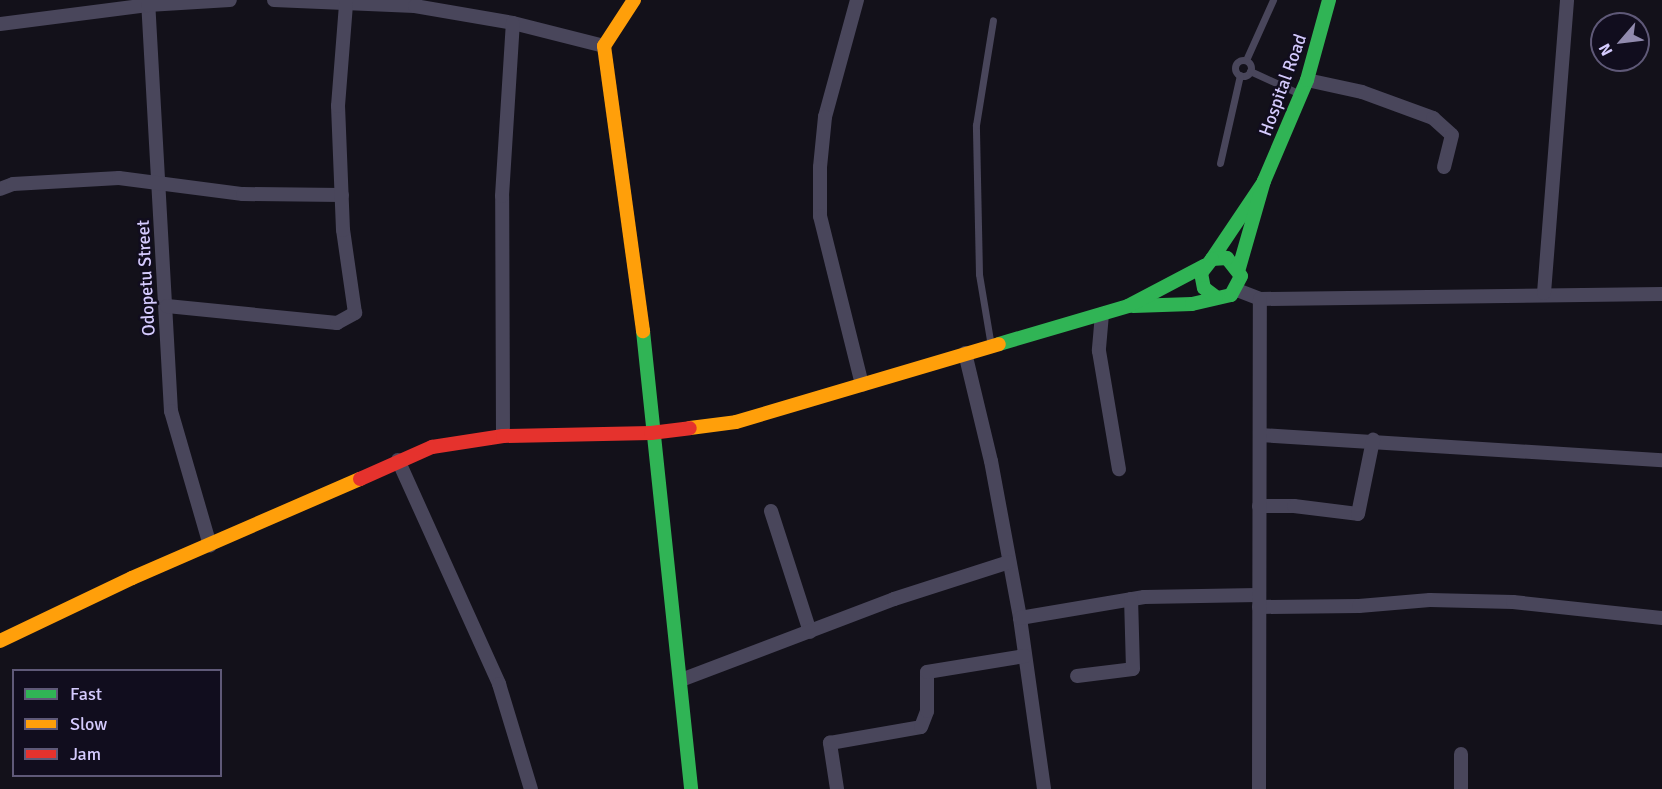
<!DOCTYPE html>
<html>
<head>
<meta charset="utf-8">
<style>
	body { margin:0 }
	#map { position:relative; width:1662px; height:789px; overflow:hidden; background:#13111a; font-family:Signika,sans-serif }
	div>[style] { position:absolute }
	.lane>* { height:7px; margin:-3.5px; padding:0 3.5px; transform-origin:3.5px; border-radius:3.5px; background:#49465b }
	.lane>.ring { margin:-3.5px; padding:0; box-sizing:content-box; background:none; border:7px solid #49465b; border-radius:50% }
	.street>* { height:14px; margin:-7px; padding:0 7px; transform-origin:7px; border-radius:7px; background:#49465b }
	.fast>* { height:14px; margin:-7px; padding:0 7px; transform-origin:7px; border-radius:7px; background:#30b455 }
	.slow>* { height:14px; margin:-7px; padding:0 7px; transform-origin:7px; border-radius:7px; background:#ff9f0a }
	.jam>* { height:14px; margin:-7px; padding:0 7px; transform-origin:7px; border-radius:7px; background:#e5322d }
	span { translate:-50% -50%; white-space:nowrap; text-align:center; line-height:1.15; -webkit-text-stroke:5px #110d1e; paint-order:stroke }
	.street-label { font-size:18px; color:#d5cbfe }
	.legend { position:absolute; left:12px; top:669px; width:210px; height:108px; box-sizing:border-box; background:#110d1e; border:2px solid #5f5978; margin:0; padding:8px 10px; list-style:none; font-size:18px; color:#d5cbfe }
	.legend li { display:flex; align-items:center; gap:12px; height:30px }
	.legend b { width:30px; border:2px solid #5f5978 }
	.north { position:absolute; left:1590px; top:12px; width:60px; height:60px; box-sizing:border-box; background:#110d1e; border:2px solid #5f5978; border-radius:50%; rotate:242deg; font-size:16px; font-weight:700; line-height:24px; text-align:center; color:#d5cbfe }
	.north::after { content:''; display:block; margin:auto; width:21px; height:27px; background:#918aae; clip-path:polygon(50% 0,100% 100%,50% 72%,0 100%) }
</style>
</head>
<body>
<div id="map">
	<div class="lane">
		<div style="left:1246px;top:60px;width:66px;rotate:-65.8deg"></div>
		<div class="ring" style="left:1235px;top:60px;width:9px;height:9px"></div>
		<div style="left:1250px;top:71px;width:55px;rotate:24.7deg"></div>
		<div style="left:1220px;top:163px;width:90px;rotate:-77.2deg"></div>
		<div style="left:991px;top:346px;width:73px;rotate:-99.5deg"></div>
		<div style="left:979px;top:274px;width:149px;rotate:-91.2deg"></div>
		<div style="left:976px;top:125px;width:106px;rotate:-80.8deg"></div>
	</div>
	<div class="street">
		<div style="left:148px;top:0;width:412px;rotate:86.8deg"></div>
		<div style="left:171px;top:411px;width:140px;rotate:73.8deg"></div>
		<div style="left:274px;top:0;width:141px;rotate:2.4deg"></div>
		<div style="left:415px;top:6px;width:99px;rotate:9.8deg"></div>
		<div style="left:513px;top:23px;width:94px;rotate:14.2deg"></div>
		<div style="left:857px;top:0;width:121px;rotate:105.3deg"></div>
		<div style="left:825px;top:117px;width:50px;rotate:95.7deg"></div>
		<div style="left:820px;top:167px;width:49px;rotate:90deg"></div>
		<div style="left:820px;top:216px;width:174px;rotate:76deg"></div>
		<div style="left:0;top:24px;width:149px;rotate:-7.3deg"></div>
		<div style="left:148px;top:5px;width:82px;rotate:-3.5deg"></div>
		<div style="left:1307px;top:80px;width:56px;rotate:12.3deg"></div>
		<div style="left:1362px;top:92px;width:76px;rotate:20.1deg"></div>
		<div style="left:1433px;top:118px;width:25px;rotate:42deg"></div>
		<div style="left:1452px;top:135px;width:33px;rotate:104deg"></div>
		<div style="left:0;top:189px;width:14px;rotate:-21deg"></div>
		<div style="left:13px;top:184px;width:106px;rotate:-3.2deg"></div>
		<div style="left:119px;top:178px;width:125px;rotate:7.4deg"></div>
		<div style="left:243px;top:194px;width:99px;rotate:0.6deg"></div>
		<div style="left:1237px;top:290px;width:25px;rotate:21deg"></div>
		<div style="left:1260px;top:299px;width:402px;rotate:-0.7deg"></div>
		<div style="left:1544px;top:293px;width:294px;rotate:-85.5deg"></div>
		<div style="left:167px;top:306px;width:171px;rotate:5.7deg"></div>
		<div style="left:337px;top:323px;width:21px;rotate:-29deg"></div>
		<div style="left:355px;top:313px;width:84px;rotate:-98.2deg"></div>
		<div style="left:343px;top:230px;width:124px;rotate:-92.3deg"></div>
		<div style="left:338px;top:106px;width:102px;rotate:-85.5deg"></div>
		<div style="left:1102px;top:314px;width:37px;rotate:95deg"></div>
		<div style="left:1099px;top:351px;width:120px;rotate:80.4deg"></div>
		<div style="left:965px;top:353px;width:111px;rotate:76.5deg"></div>
		<div style="left:991px;top:461px;width:160px;rotate:79.5deg"></div>
		<div style="left:1020px;top:618px;width:173px;rotate:82deg"></div>
		<div style="left:1260px;top:435px;width:403px;rotate:3.6deg"></div>
		<div style="left:503px;top:436px;width:240px;rotate:-90.2deg"></div>
		<div style="left:502px;top:196px;width:173px;rotate:-86.4deg"></div>
		<div style="left:398px;top:460px;width:246px;rotate:65.7deg"></div>
		<div style="left:499px;top:684px;width:110px;rotate:73.1deg"></div>
		<div style="left:1259px;top:506px;width:35px"></div>
		<div style="left:1294px;top:506px;width:64px;rotate:7.1deg"></div>
		<div style="left:1358px;top:514px;width:76px;rotate:-78.5deg"></div>
		<div style="left:771px;top:511px;width:127px;rotate:72.1deg"></div>
		<div style="left:1259px;top:607px;width:100px;rotate:-0.6deg"></div>
		<div style="left:1359px;top:606px;width:71px;rotate:-4.8deg"></div>
		<div style="left:1430px;top:600px;width:83px;rotate:1.4deg"></div>
		<div style="left:1513px;top:602px;width:150px;rotate:6.1deg"></div>
		<div style="left:1020px;top:618px;width:126px;rotate:-9.6deg"></div>
		<div style="left:1144px;top:597px;width:114px;rotate:-1deg"></div>
		<div style="left:1077px;top:676px;width:56px;rotate:-7.1deg"></div>
		<div style="left:1133px;top:669px;width:70px;rotate:-91.6deg"></div>
		<div style="left:681px;top:680px;width:228px;rotate:-20.8deg"></div>
		<div style="left:894px;top:599px;width:121px;rotate:-17.8deg"></div>
		<div style="left:1461px;top:754px;width:35px;rotate:90deg"></div>
		<div style="left:837px;top:789px;width:47px;rotate:-98.7deg"></div>
		<div style="left:830px;top:743px;width:92px;rotate:-10deg"></div>
		<div style="left:921px;top:727px;width:17px;rotate:-69deg"></div>
		<div style="left:927px;top:711px;width:39px;rotate:-90deg"></div>
		<div style="left:927px;top:672px;width:99px;rotate:-9.3deg"></div>
		<div style="left:1259px;top:789px;width:490px;rotate:-89.9deg"></div>
	</div>
	<div class="fast">
		<div style="left:1212px;top:259px;width:92px;rotate:-56.1deg"></div>
		<div style="left:1239px;top:268px;width:91px;rotate:-74deg"></div>
		<div style="left:1264px;top:181px;width:110px;rotate:-66.9deg"></div>
		<div style="left:1307px;top:80px;width:83px;rotate:-74.6deg"></div>
		<div style="left:1133px;top:306px;width:59px;rotate:-1.9deg"></div>
		<div style="left:1192px;top:304px;width:40px;rotate:-13deg"></div>
		<div style="left:1231px;top:295px;width:21px;rotate:-62deg"></div>
		<div style="left:1241px;top:276px;width:23px;rotate:-128deg"></div>
		<div style="left:1227px;top:258px;width:15px;rotate:176deg"></div>
		<div style="left:1212px;top:259px;width:18px;rotate:128deg"></div>
		<div style="left:1201px;top:273px;width:15px;rotate:79deg"></div>
		<div style="left:1204px;top:288px;width:15px;rotate:37deg"></div>
		<div style="left:643px;top:331px;width:461px;rotate:84deg"></div>
		<div style="left:999px;top:344px;width:134px;rotate:-16.4deg"></div>
		<div style="left:1128px;top:306px;width:86px;rotate:-27.8deg"></div>
	</div>
	<div class="slow">
		<div style="left:634px;top:0;width:55px;rotate:123.1deg"></div>
		<div style="left:604px;top:46px;width:288px;rotate:82.2deg"></div>
		<div style="left:690px;top:428px;width:46px;rotate:-7.4deg"></div>
		<div style="left:736px;top:422px;width:274px;rotate:-16.5deg"></div>
		<div style="left:0;top:641px;width:146px;rotate:-25.5deg"></div>
		<div style="left:132px;top:578px;width:249px;rotate:-23.5deg"></div>
	</div>
	<div class="jam">
		<div style="left:360px;top:479px;width:79px;rotate:-24deg"></div>
		<div style="left:432px;top:447px;width:72px;rotate:-8.8deg"></div>
		<div style="left:503px;top:436px;width:148px;rotate:-1.2deg"></div>
		<div style="left:651px;top:433px;width:39px;rotate:-7deg"></div>
	</div>
	<div class="street-label">
		<span style="left:1283px;top:85px;rotate:-70deg">Hospital Road</span>
		<span style="left:146px;top:278px;rotate:-93deg">Odopetu Street</span>
	</div>
	<ul class="legend">
	<li><b style="height:8px;background:#30b455"></b>Fast</li>
	<li><b style="height:8px;background:#ff9f0a"></b>Slow</li>
	<li><b style="height:8px;background:#e5322d"></b>Jam</li>
	</ul>
	<div class="north">N</div>
</div>
</body>
</html>
